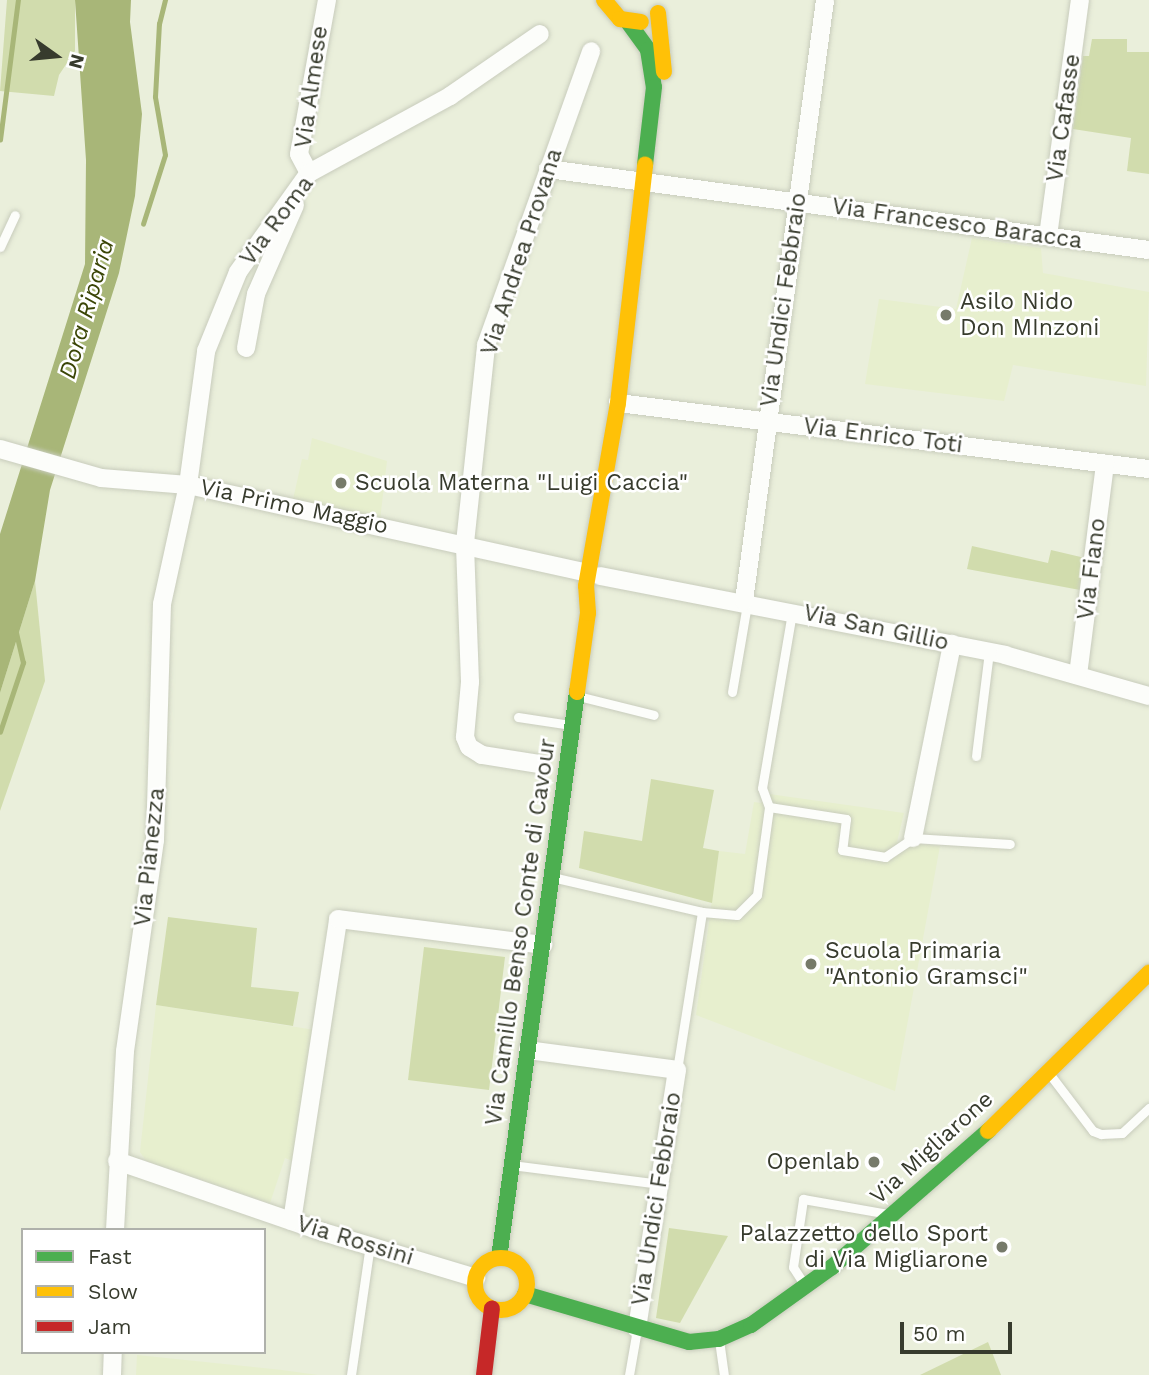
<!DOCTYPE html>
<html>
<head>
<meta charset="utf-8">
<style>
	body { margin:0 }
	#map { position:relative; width:1149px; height:1375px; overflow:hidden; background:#eaefdb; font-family:"Work Sans",sans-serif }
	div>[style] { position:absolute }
	.built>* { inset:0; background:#e7efce }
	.green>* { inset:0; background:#d1dcad }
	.water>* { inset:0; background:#a8b678 }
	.stream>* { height:4.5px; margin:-2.25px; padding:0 2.25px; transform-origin:2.25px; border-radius:2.25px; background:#a8b678 }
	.roads { filter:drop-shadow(0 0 2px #c8ccbc) drop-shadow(0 0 2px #c8ccbc) }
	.lane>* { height:9px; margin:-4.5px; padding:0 4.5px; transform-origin:4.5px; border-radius:4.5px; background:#fcfdfa }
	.street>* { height:18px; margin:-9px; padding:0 9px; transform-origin:9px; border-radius:9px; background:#fcfdfa }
	.fast>* { height:16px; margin:-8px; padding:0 8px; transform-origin:8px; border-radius:8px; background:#4caf50 }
	.slow>* { height:16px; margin:-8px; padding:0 8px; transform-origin:8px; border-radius:8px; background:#ffc107 }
	.slow>.ring { margin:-8px; padding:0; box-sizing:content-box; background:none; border:16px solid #ffc107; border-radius:50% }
	.jam>* { height:16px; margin:-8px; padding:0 8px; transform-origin:8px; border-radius:8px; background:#c62828 }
	.dots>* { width:19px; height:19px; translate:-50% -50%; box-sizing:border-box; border:4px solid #fff; border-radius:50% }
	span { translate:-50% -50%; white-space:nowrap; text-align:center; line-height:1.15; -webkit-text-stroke:5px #fff; paint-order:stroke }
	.street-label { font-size:23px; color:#373b2d }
	.poi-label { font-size:23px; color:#373b2d }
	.left { translate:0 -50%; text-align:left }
	.right { translate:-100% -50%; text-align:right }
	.water-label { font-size:24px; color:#3a4506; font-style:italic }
	.legend { position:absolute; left:21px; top:1228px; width:245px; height:126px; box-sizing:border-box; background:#fff; border:2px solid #afb1ab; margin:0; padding:9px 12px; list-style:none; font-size:21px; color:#373b2d }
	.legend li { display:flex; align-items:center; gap:14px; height:35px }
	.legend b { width:35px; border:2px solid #afb1ab }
	.north { position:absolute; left:21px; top:21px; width:70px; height:70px; -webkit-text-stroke:5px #fff; paint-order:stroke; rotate:105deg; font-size:19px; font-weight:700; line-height:28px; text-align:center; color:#373b2d }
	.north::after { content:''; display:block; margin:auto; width:24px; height:32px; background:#373b2d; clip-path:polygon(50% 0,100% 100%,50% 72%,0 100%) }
	.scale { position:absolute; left:900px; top:1322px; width:112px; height:32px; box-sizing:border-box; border:4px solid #373b2d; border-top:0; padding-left:9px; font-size:21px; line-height:24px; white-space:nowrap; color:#373b2d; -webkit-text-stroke:5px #fff; paint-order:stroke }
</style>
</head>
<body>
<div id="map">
	<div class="built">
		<div style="clip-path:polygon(972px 238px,1041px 248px,1043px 273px,1149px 292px,1146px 386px,1013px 365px,1004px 401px,865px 384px,879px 299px,956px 309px)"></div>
		<div style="clip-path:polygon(312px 438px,387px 461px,380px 520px,292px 504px,302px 459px,308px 460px)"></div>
		<div style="clip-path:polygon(769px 794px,904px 813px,897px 842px,940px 846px,895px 1091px,696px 1015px,719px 851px,745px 854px,754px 802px,761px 803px)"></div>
		<div style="clip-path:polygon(156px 1005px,315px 1030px,293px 1161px,285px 1158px,270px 1203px,146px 1161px,140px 1152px)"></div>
		<div style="clip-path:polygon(137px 1355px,282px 1370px,318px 1375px,136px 1375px)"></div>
	</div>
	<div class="green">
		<div style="clip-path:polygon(7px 0,75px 0,75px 51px,59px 75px,54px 96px,0 91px)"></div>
		<div style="clip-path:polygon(1092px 39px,1127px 39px,1127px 52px,1149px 52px,1149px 174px,1127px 171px,1131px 138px,1073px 129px,1083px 56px,1089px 56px)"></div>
		<div style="clip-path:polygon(972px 546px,1048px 563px,1051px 550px,1085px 558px,1080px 590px,967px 569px)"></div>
		<div style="clip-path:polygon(35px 581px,45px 681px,0 811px,0 693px)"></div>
		<div style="clip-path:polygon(651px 779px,714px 790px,703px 848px,719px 851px,712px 903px,579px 868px,584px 831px,642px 841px)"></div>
		<div style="clip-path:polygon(168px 917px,257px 928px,251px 987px,299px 992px,293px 1026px,156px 1005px)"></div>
		<div style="clip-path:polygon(424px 947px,505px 957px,489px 1090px,408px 1080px)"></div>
		<div style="clip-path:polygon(669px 1228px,728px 1236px,680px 1323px,656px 1318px)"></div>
		<div style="clip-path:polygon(988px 1342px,1001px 1375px,920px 1375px)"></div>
	</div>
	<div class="water">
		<div style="clip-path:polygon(75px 0,131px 0,130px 22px,142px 114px,135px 196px,119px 273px,50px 490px,35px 581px,0 693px,0 534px,85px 264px,86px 160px)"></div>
	</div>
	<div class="stream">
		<div style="left:0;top:140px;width:141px;rotate:-82.7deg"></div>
		<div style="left:143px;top:224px;width:72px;rotate:-72.3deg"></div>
		<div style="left:165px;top:155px;width:59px;rotate:-99.8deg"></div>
		<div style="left:155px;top:97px;width:73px;rotate:-86.9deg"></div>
		<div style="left:159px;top:24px;width:25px;rotate:-76deg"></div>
		<div style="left:0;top:732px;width:73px;rotate:-71.6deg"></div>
		<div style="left:23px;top:663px;width:32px;rotate:-103deg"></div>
	</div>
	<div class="roads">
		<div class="lane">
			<div style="left:0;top:247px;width:35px;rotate:-65deg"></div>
			<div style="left:732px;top:692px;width:89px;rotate:-80.3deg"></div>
			<div style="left:578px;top:696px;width:78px;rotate:14deg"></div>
			<div style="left:518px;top:717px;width:54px;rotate:8.6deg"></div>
			<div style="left:976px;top:756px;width:106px;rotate:-82.9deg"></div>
			<div style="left:769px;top:807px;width:20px;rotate:-110deg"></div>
			<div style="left:762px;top:788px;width:178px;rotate:-80.3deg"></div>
			<div style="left:552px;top:877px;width:154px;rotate:13.1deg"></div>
			<div style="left:702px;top:912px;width:35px;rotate:5deg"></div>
			<div style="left:737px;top:915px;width:28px;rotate:-45deg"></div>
			<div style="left:757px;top:895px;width:89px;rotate:-82.2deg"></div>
			<div style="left:769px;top:807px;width:78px;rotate:8.9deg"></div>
			<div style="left:846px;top:819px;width:31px;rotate:97deg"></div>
			<div style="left:842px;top:850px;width:44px;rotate:9.2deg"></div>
			<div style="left:885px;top:857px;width:34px;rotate:-34deg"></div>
			<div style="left:913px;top:838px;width:97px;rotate:3.5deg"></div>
			<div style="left:677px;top:1070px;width:160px;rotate:-81deg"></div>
			<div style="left:1048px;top:1072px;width:74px;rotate:52.7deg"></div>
			<div style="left:1093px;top:1131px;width:9px;rotate:21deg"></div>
			<div style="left:1101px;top:1134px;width:21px;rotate:-3deg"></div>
			<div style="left:1122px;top:1133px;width:37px;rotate:-43deg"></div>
			<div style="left:512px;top:1165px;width:149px;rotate:7.3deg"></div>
			<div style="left:804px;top:1284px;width:20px;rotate:-123deg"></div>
			<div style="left:793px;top:1267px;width:69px;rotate:-81.6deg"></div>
			<div style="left:803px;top:1199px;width:86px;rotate:10deg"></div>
			<div style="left:719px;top:1340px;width:35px;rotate:82deg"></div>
			<div style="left:351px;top:1375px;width:131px;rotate:-81.7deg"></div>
			<div style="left:629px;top:1375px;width:47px;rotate:-80.1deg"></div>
		</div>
		<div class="street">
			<div style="left:548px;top:169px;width:606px;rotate:7.68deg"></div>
			<div style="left:309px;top:173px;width:21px;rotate:-118deg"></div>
			<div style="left:299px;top:154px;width:157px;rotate:-79.7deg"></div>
			<div style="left:1048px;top:236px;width:238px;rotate:-82.3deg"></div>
			<div style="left:246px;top:348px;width:55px;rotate:-79.5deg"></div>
			<div style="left:256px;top:294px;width:97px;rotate:-66.3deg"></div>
			<div style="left:618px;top:403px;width:535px;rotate:7.09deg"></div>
			<div style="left:0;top:449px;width:105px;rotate:16deg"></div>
			<div style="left:101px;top:478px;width:87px;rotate:4.6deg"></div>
			<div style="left:188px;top:485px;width:410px;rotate:12.4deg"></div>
			<div style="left:600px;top:576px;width:413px;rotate:11deg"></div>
			<div style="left:1005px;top:655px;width:150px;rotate:15.9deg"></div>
			<div style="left:744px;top:601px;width:606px;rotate:-82.32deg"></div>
			<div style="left:1078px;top:675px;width:213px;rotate:-82.7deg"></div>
			<div style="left:539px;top:764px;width:58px;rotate:-171deg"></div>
			<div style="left:482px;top:755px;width:15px;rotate:-148deg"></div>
			<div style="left:469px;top:747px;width:11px;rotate:-112deg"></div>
			<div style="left:465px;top:737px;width:55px;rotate:-84.8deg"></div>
			<div style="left:470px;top:682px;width:139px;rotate:-92.1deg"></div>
			<div style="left:465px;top:543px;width:199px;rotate:-83.9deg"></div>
			<div style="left:486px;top:345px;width:312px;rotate:-70.3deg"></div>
			<div style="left:913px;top:838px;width:198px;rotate:-78.6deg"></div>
			<div style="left:528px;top:1050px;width:150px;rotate:7.6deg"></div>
			<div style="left:677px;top:1070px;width:262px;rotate:98.8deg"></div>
			<div style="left:117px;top:1161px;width:218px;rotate:19deg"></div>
			<div style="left:323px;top:1232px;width:160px;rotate:16.7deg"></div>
			<div style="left:292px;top:1221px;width:305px;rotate:-81.3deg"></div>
			<div style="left:338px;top:919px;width:207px;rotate:7.2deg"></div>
			<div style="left:115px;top:1230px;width:179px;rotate:-86.8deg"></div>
			<div style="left:125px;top:1051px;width:213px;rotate:-81.9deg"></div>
			<div style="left:155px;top:840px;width:236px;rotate:-88.3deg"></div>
			<div style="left:162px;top:604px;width:122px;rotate:-77.7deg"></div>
			<div style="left:188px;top:485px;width:135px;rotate:-82.3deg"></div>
			<div style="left:206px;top:351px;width:85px;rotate:-67.9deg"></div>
			<div style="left:238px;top:272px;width:122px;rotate:-54.4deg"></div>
			<div style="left:309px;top:173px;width:161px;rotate:-28.6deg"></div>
			<div style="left:450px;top:96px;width:109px;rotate:-34.6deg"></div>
			<div style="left:112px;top:1375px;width:23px;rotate:-88deg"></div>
		</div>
		<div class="fast">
			<div style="left:628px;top:22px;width:34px;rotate:54deg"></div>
			<div style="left:648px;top:50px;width:37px;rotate:81deg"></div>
			<div style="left:654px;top:87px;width:79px;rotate:96.6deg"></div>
			<div style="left:499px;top:1258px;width:571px;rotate:-82.15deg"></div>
			<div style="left:525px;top:1294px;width:171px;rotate:16.3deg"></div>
			<div style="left:689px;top:1342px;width:30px;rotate:-6deg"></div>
			<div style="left:719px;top:1339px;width:35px;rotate:-24deg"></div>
			<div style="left:751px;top:1325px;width:100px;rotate:-35.6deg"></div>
			<div style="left:832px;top:1267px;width:207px;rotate:-41.1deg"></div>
		</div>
		<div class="slow">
			<div style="left:604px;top:0;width:25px;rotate:50deg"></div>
			<div style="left:620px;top:19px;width:21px;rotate:8deg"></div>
			<div style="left:658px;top:13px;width:59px;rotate:84.2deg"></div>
			<div style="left:577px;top:692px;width:80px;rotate:-82.1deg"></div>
			<div style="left:588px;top:613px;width:27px;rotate:-94deg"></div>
			<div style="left:586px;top:586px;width:186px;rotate:-80.1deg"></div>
			<div style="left:618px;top:403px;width:240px;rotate:-83.5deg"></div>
			<div style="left:988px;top:1131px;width:226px;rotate:-44.5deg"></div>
			<div class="ring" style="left:475px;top:1258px;width:36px;height:36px"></div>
		</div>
		<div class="jam">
			<div style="left:484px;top:1375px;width:67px;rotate:-83.2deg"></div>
		</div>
	</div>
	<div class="dots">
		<div style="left:946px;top:315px;background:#767a6a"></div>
		<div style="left:341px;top:483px;background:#767a6a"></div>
		<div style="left:811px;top:964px;background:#767a6a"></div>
		<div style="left:874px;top:1162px;background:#767a6a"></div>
		<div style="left:1002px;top:1247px;background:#767a6a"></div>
	</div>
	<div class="street-label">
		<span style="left:312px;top:87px;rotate:-82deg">Via Almese</span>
		<span style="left:1064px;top:118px;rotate:-82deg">Via Cafasse</span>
		<span style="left:277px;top:221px;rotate:-53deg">Via Roma</span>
		<span style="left:957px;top:224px;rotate:8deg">Via Francesco Baracca</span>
		<span style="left:522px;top:252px;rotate:-72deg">Via Andrea Provana</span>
		<span style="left:784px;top:300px;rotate:-82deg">Via Undici Febbraio</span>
		<span style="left:883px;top:436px;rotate:7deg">Via Enrico Toti</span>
		<span style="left:294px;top:507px;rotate:12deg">Via Primo Maggio</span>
		<span style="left:1092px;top:569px;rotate:-83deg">Via Fiano</span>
		<span style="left:876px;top:628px;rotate:12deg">Via San Gillio</span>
		<span style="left:150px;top:857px;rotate:-84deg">Via Pianezza</span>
		<span style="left:521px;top:932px;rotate:-82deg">Via Camillo Benso Conte di Cavour</span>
		<span style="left:932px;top:1148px;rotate:-42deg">Via Migliarone</span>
		<span style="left:657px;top:1199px;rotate:-81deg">Via Undici Febbraio</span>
		<span style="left:355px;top:1241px;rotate:17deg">Via Rossini</span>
	</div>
	<div class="poi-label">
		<span class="left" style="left:960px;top:315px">Asilo Nido<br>Don MInzoni</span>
		<span class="left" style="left:355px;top:483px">Scuola Materna "Luigi Caccia"</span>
		<span class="left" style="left:825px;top:964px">Scuola Primaria<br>"Antonio Gramsci"</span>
		<span class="right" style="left:860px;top:1162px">Openlab</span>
		<span class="right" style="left:988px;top:1247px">Palazzetto dello Sport<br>di Via Migliarone</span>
	</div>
	<div class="water-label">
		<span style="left:87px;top:309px;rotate:-74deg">Dora Riparia</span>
	</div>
	<ul class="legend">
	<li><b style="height:9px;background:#4caf50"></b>Fast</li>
	<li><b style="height:9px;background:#ffc107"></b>Slow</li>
	<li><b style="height:9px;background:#c62828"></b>Jam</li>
	</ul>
	<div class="north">N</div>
	<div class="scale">50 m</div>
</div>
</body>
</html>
